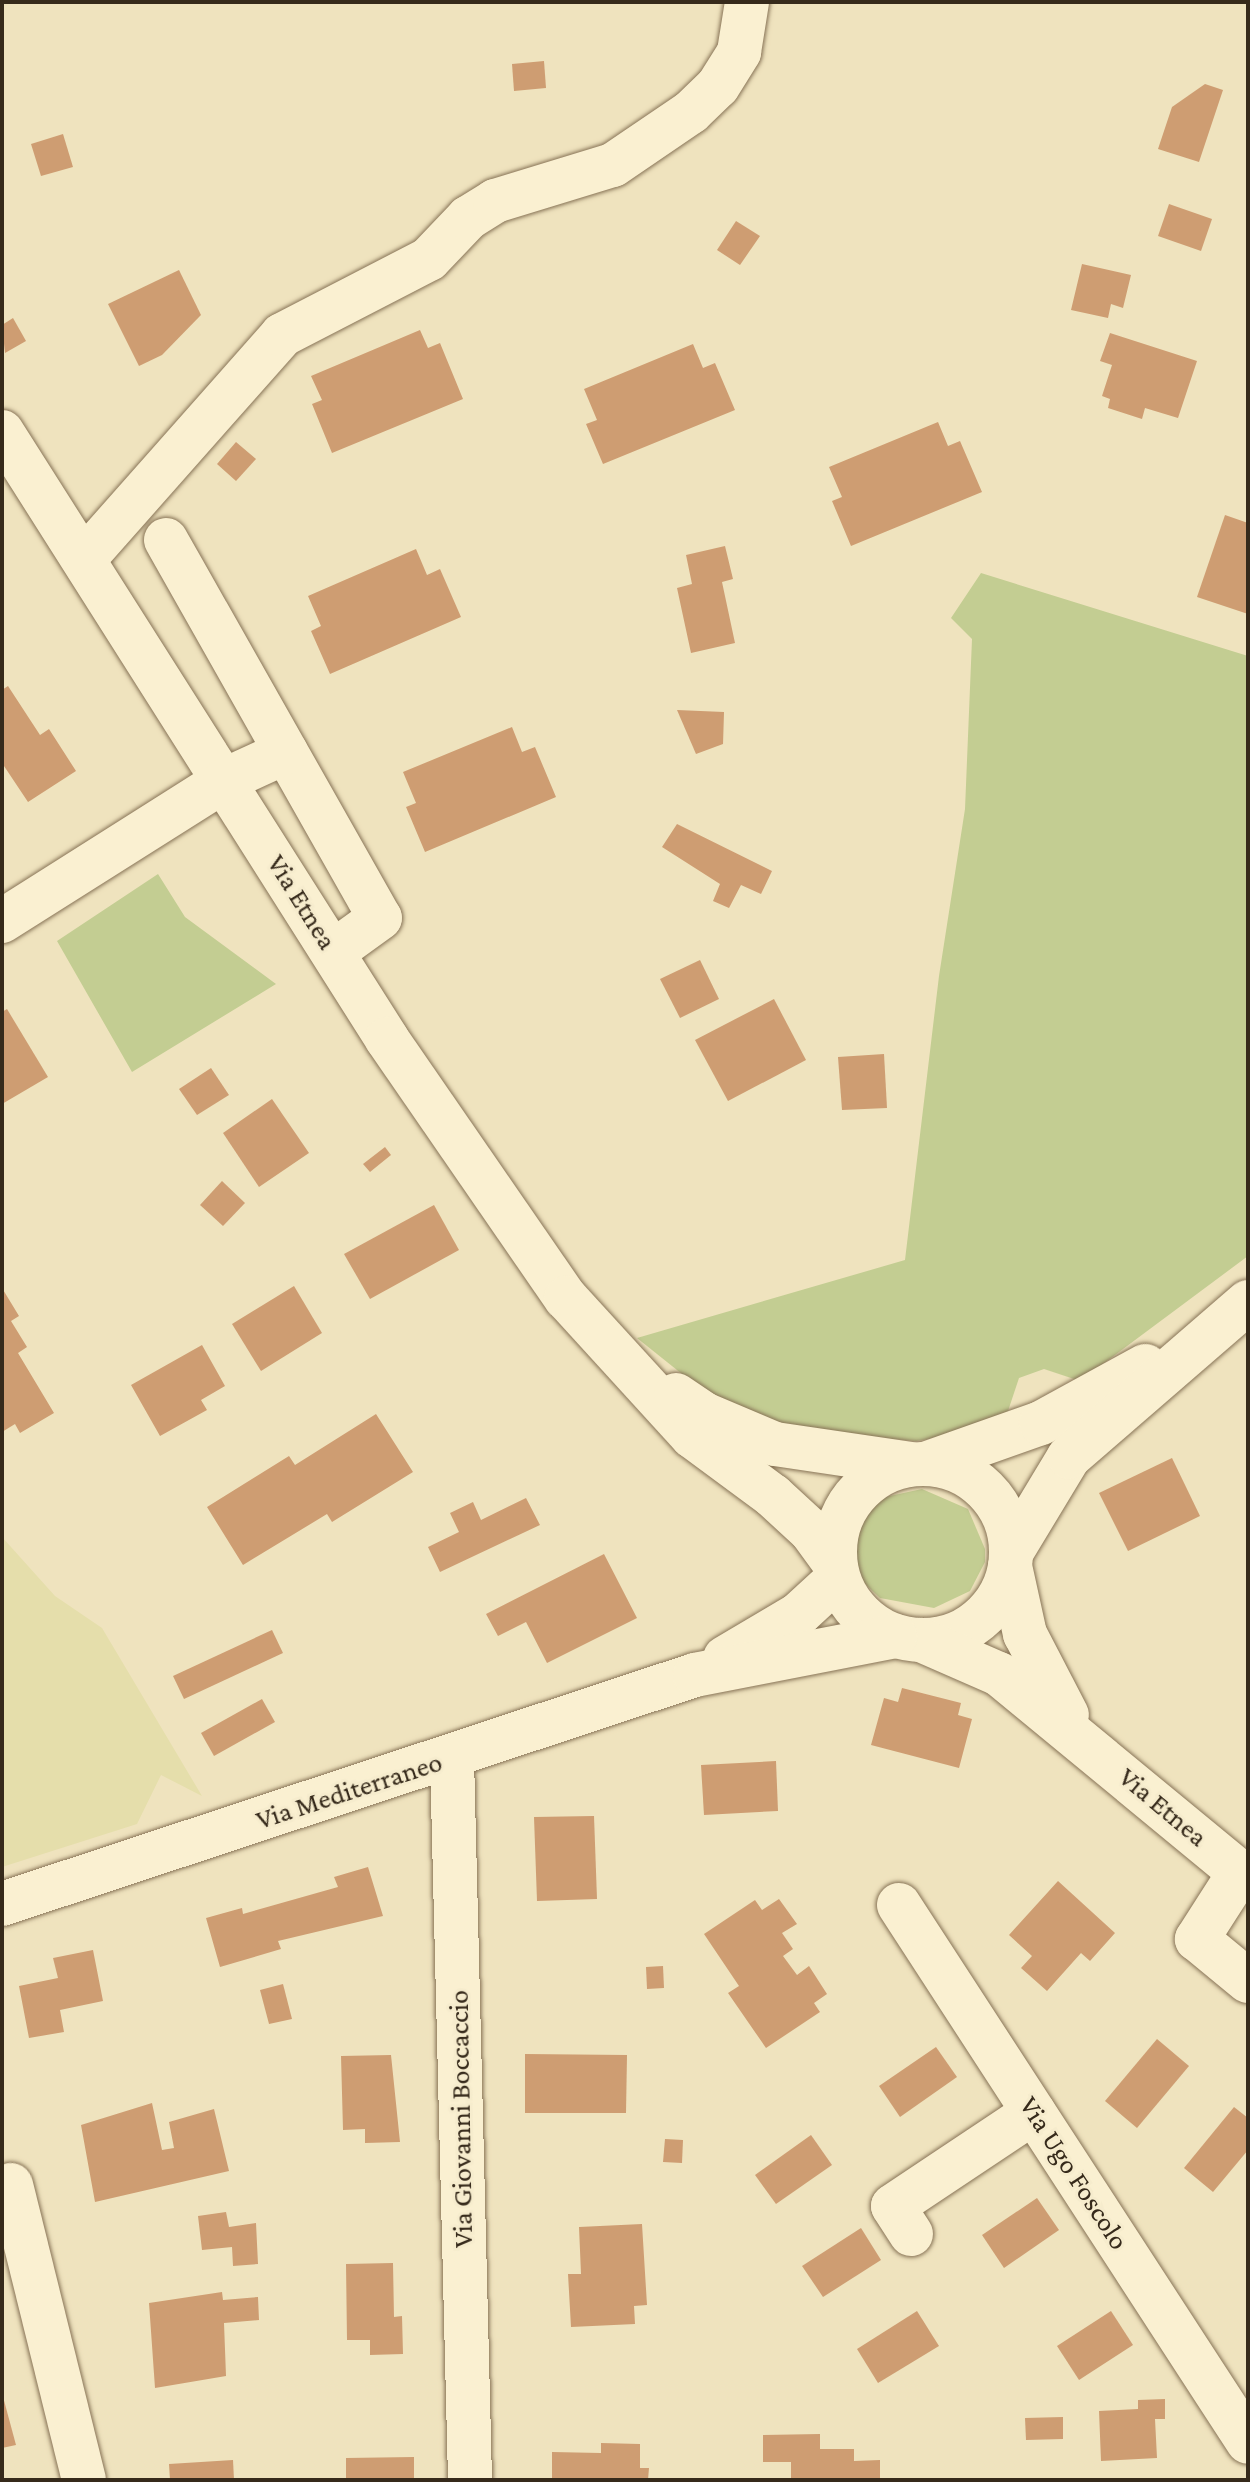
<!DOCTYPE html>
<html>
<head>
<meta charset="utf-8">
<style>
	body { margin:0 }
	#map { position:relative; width:1250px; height:2482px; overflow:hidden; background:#efe3be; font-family:"Crimson Pro",serif }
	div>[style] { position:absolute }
	.farmland>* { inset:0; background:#e5deab }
	.green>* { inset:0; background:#c3cd92 }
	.building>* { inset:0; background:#ce9d72 }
	.roads { filter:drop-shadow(0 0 2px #877356) drop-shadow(0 0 2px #877356) }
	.minor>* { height:44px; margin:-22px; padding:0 22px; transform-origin:22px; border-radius:22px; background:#faf0d1 }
	.minor>.ring { margin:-22px; padding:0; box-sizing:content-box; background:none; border:44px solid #faf0d1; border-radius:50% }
	span { translate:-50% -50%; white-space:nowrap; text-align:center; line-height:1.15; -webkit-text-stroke:6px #f6eccd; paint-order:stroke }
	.street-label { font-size:28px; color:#362a1b }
	.frame { position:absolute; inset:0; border:4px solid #362a1b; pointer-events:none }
</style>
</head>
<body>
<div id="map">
	<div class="farmland">
		<div style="clip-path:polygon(2px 1537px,55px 1596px,102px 1628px,202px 1796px,161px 1775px,137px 1824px,2px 1867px)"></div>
	</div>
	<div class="green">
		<div style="clip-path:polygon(981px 573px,1248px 656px,1248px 1256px,1080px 1381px,1044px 1369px,1019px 1378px,1006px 1417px,955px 1435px,916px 1441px,805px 1432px,757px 1416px,697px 1386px,637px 1338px,905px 1260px,939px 976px,965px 809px,972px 639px,951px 618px)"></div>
		<div style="clip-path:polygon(158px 874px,185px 917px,276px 984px,132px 1072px,57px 941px)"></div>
		<div style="clip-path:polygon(922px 1489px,968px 1509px,985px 1549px,985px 1562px,970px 1591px,934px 1608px,880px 1598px,862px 1581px,854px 1555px,854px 1534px,872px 1505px,885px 1497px)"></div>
	</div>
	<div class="building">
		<div style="clip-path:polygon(544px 61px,546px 88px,514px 91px,512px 64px)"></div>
		<div style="clip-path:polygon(1205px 84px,1223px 90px,1199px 162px,1158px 149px,1172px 107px)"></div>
		<div style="clip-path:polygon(63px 134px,73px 167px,41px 176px,31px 144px)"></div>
		<div style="clip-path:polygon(1169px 204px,1212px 219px,1201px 251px,1158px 236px)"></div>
		<div style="clip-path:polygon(736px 221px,760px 236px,740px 265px,717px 250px)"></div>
		<div style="clip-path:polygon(1082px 264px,1131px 275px,1123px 308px,1111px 304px,1108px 318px,1071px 310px)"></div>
		<div style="clip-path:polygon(179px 270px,201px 315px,162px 355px,139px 366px,108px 304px)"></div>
		<div style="clip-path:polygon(13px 318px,26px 341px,5px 353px,2px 325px)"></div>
		<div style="clip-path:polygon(420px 330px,428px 348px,440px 343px,463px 399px,332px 453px,312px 404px,322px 400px,311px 376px)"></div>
		<div style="clip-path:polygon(1110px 333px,1197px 361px,1178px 418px,1145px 408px,1142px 419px,1108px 408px,1110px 399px,1102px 396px,1112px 365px,1100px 361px)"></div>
		<div style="clip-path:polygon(693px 344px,703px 368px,715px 363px,735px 410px,603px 464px,586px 424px,597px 420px,584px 389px)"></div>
		<div style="clip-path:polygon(938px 422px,948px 446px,960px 441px,982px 492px,851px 546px,832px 501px,842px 497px,829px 467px)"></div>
		<div style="clip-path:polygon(236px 442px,256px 459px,236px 481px,217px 464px)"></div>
		<div style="clip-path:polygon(1225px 515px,1248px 523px,1248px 614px,1197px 597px)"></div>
		<div style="clip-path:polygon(725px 546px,733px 579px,722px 582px,735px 643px,691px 653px,677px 588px,692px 584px,686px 555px)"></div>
		<div style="clip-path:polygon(416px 549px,427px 575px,440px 569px,461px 617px,330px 674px,311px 631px,321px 626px,308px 596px)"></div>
		<div style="clip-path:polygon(8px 686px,40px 735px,49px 729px,76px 771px,28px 802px,2px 763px,2px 690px)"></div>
		<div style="clip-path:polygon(677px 710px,724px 712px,723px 744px,696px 754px)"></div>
		<div style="clip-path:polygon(512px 727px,522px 752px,535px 747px,556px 797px,425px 852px,406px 807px,416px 803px,403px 772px)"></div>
		<div style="clip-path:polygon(677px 824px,772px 871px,761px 894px,741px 885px,729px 908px,713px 901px,720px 884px,662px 847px)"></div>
		<div style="clip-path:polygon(700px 960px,719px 999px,680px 1018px,660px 979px)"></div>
		<div style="clip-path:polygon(774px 999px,806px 1060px,728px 1101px,695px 1040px)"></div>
		<div style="clip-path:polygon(7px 1009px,48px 1077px,2px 1104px,2px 1012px)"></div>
		<div style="clip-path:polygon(884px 1054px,887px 1108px,842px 1110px,838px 1057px)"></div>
		<div style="clip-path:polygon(211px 1068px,229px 1095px,197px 1115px,179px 1089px)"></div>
		<div style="clip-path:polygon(272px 1099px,309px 1153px,259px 1187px,223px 1133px)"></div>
		<div style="clip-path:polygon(385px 1147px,391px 1155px,370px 1172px,363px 1164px)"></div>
		<div style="clip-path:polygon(222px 1181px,245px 1203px,223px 1226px,200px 1205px)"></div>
		<div style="clip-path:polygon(434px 1205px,459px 1250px,370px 1299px,344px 1254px)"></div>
		<div style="clip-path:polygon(294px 1286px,322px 1333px,261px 1371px,232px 1324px)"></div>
		<div style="clip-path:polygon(2px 1288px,19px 1316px,11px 1321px,27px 1347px,18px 1353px,54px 1413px,20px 1433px,15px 1424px,2px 1432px)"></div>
		<div style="clip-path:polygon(202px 1345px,225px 1386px,201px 1400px,207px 1410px,160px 1436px,131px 1385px)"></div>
		<div style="clip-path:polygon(376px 1414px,413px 1472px,332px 1522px,327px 1514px,243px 1565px,207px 1507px,289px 1456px,295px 1465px)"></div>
		<div style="clip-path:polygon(1172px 1458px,1200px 1516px,1128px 1551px,1099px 1493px)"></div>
		<div style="clip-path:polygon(526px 1498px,540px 1525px,440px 1572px,428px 1547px,459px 1532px,450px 1513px,473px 1502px,481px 1520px)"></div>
		<div style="clip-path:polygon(604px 1554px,637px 1618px,547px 1663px,526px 1622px,498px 1636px,486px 1614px)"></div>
		<div style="clip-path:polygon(272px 1630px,283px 1653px,184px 1699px,173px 1676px)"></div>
		<div style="clip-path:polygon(902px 1688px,961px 1703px,958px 1715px,972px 1719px,959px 1768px,871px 1745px,884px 1698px,898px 1702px)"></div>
		<div style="clip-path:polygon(262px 1699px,275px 1722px,214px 1756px,201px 1733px)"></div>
		<div style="clip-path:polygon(776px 1761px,778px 1811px,704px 1815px,701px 1765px)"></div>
		<div style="clip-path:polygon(594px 1816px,597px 1899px,537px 1901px,534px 1817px)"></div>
		<div style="clip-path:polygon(368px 1867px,383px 1916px,278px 1941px,281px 1949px,220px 1967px,206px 1918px,242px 1908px,243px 1914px,338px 1887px,334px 1877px)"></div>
		<div style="clip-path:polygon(1058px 1881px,1115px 1933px,1090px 1961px,1081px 1953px,1047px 1991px,1021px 1968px,1032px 1956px,1009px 1935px)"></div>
		<div style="clip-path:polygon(779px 1899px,797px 1924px,782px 1933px,793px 1949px,783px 1956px,797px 1975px,809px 1966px,827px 1994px,814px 2003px,820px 2012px,766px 2048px,728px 1993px,739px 1986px,704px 1934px,755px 1900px,762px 1910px)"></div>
		<div style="clip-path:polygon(93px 1950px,103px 2001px,60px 2010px,64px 2032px,29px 2038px,19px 1986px,58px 1978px,53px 1958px)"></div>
		<div style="clip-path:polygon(663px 1966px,664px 1988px,647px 1989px,646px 1967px)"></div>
		<div style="clip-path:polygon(283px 1984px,292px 2019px,269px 2024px,260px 1990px)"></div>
		<div style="clip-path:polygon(1157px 2039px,1189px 2066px,1137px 2128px,1105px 2101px)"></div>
		<div style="clip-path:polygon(936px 2047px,957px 2077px,900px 2117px,879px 2086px)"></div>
		<div style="clip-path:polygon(525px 2054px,627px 2055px,626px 2113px,525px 2113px)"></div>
		<div style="clip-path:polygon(391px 2055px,400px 2142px,365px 2143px,365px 2129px,343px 2130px,341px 2056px)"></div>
		<div style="clip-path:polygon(152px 2103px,162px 2150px,174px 2148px,169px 2122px,214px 2109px,229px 2171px,95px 2202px,81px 2125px)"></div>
		<div style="clip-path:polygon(1234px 2107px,1248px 2118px,1248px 2150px,1213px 2192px,1184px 2168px)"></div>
		<div style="clip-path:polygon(811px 2135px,832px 2165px,776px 2204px,755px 2175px)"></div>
		<div style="clip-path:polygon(665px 2139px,683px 2140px,682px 2163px,663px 2162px)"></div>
		<div style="clip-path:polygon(1037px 2198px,1059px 2230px,1004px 2268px,982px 2235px)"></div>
		<div style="clip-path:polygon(226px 2212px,229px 2227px,256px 2223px,258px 2264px,233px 2266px,232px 2247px,202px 2250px,198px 2216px)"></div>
		<div style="clip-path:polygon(642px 2224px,647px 2305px,634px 2306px,635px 2324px,571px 2327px,568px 2274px,581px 2274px,579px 2227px)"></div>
		<div style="clip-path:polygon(861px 2228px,881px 2260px,823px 2297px,802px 2266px)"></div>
		<div style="clip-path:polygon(393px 2263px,394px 2317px,402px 2316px,403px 2354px,370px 2355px,370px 2340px,347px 2340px,346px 2264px)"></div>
		<div style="clip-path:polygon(222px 2292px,223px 2300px,258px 2297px,259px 2320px,224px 2323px,226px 2376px,155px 2388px,149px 2303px)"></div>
		<div style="clip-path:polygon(917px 2311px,939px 2346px,878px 2383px,857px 2349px)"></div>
		<div style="clip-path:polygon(1111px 2311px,1133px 2345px,1079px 2380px,1057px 2346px)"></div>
		<div style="clip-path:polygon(2px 2393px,16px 2445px,2px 2448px)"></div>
		<div style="clip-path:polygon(1165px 2399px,1165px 2419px,1155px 2419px,1157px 2458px,1101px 2461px,1099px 2411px,1138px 2409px,1138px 2400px)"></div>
		<div style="clip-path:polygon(1063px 2417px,1063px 2439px,1026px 2440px,1025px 2418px)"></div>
		<div style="clip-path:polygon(820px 2434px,820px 2449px,854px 2449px,854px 2461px,880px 2460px,880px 2480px,791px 2480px,791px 2462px,763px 2462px,763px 2435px)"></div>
		<div style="clip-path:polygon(601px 2443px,640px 2444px,640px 2468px,649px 2468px,648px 2480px,552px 2480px,552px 2452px,601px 2453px)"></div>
		<div style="clip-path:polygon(414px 2457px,414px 2480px,346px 2480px,346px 2458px)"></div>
		<div style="clip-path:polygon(233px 2460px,234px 2480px,170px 2480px,169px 2464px)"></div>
	</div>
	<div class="roads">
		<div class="minor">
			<div style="left:2px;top:432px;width:719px;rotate:57.61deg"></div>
			<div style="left:387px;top:1039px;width:315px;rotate:55.4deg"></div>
			<div style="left:566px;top:1298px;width:187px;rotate:47.6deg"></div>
			<div style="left:692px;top:1436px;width:101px;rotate:36.5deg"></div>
			<div style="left:773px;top:1496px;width:52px;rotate:42.6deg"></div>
			<div style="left:811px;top:1531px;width:41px;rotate:54deg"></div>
			<div style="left:166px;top:540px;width:434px;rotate:60.5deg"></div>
			<div style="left:380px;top:918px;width:58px;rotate:144.1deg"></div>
			<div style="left:84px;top:559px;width:299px;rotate:-48.5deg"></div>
			<div style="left:282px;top:335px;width:165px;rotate:-27.3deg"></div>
			<div style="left:429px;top:259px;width:57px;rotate:-46.4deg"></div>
			<div style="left:468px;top:218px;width:32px;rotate:-32deg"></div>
			<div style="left:495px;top:201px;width:123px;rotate:-17deg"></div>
			<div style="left:613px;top:165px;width:94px;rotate:-34.2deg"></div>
			<div style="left:691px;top:112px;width:37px;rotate:-44deg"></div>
			<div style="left:718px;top:86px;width:40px;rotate:-58deg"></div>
			<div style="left:739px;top:52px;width:51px;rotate:-80.9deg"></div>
			<div style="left:2px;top:921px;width:264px;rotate:-32.3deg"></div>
			<div style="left:225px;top:780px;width:67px;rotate:-24.7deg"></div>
			<div style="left:676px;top:1395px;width:34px;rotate:34deg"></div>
			<div style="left:704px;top:1414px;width:77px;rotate:22.9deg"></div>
			<div style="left:775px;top:1444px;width:136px;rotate:8.4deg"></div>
			<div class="ring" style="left:835px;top:1464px;width:132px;height:132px"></div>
			<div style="left:925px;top:1464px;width:123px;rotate:-19.5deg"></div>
			<div style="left:1041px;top:1423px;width:119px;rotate:-28.7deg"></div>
			<div style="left:1011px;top:1553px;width:112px;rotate:-58.9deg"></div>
			<div style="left:1069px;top:1457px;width:237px;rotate:-40.9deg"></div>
			<div style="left:1010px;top:1566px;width:70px;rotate:77.6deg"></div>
			<div style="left:1025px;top:1634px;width:91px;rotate:62.6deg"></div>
			<div style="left:921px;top:1640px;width:85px;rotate:23.6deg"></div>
			<div style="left:999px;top:1674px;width:323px;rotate:39.5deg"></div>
			<div style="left:725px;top:1658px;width:86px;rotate:-30.7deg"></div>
			<div style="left:799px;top:1614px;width:53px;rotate:-42.7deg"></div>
			<div style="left:452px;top:1758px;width:722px;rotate:88.57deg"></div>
			<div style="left:1240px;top:1872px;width:80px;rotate:122.7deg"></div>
			<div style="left:1197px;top:1939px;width:66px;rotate:39.5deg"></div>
			<div style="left:2px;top:1904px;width:730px;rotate:-18.29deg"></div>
			<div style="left:695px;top:1675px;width:204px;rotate:-11deg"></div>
			<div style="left:899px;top:1905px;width:640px;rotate:56.98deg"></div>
			<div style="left:11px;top:2185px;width:304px;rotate:76.1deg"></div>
			<div style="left:911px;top:2234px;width:33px;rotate:-123deg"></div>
			<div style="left:893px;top:2206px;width:169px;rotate:-33.7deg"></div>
		</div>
	</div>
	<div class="street-label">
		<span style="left:302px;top:902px;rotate:58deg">Via Etnea</span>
		<span style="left:349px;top:1791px;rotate:-18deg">Via Mediterraneo</span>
		<span style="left:1163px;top:1807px;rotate:40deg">Via Etnea</span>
		<span style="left:461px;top:2119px;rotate:-91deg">Via Giovanni Boccaccio</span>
		<span style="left:1074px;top:2173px;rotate:57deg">Via Ugo Foscolo</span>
	</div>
	<div class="frame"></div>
</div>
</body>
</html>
